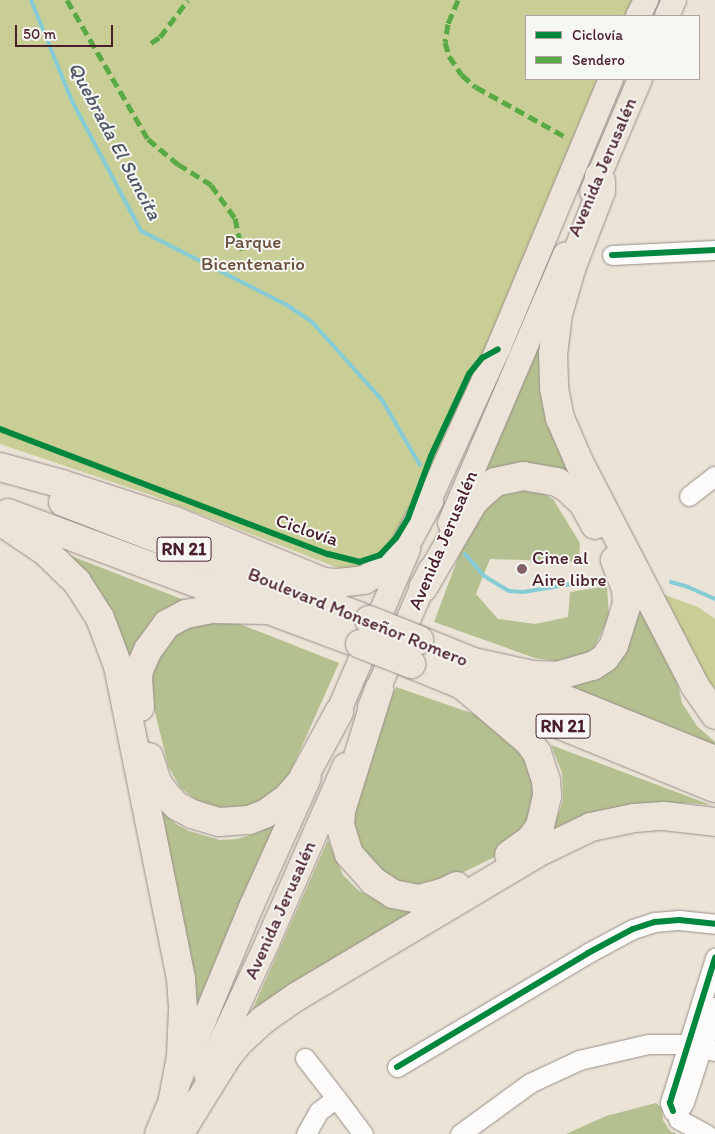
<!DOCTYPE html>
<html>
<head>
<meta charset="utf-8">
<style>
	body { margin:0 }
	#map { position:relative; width:715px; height:1134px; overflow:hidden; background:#eae3d6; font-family:Itim,sans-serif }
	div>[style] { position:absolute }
	.green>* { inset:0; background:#c8ce95 }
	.forest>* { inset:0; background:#b5c090 }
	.stream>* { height:4px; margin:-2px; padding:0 2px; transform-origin:2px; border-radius:2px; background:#85ccd6 }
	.roads { filter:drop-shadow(0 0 1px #998e8a) drop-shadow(0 0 1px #998e8a) }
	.minor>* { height:19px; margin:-9.5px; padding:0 9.5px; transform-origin:9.5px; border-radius:9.5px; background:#fcfbf9 }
	.major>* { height:24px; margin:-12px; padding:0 12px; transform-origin:12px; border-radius:12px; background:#ece3d9 }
	.highway>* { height:28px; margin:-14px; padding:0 14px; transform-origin:14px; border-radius:14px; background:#ece3d9 }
	.bridges { filter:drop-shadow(0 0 1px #998e8a) drop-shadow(0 0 1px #998e8a) }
	.highway-bridge>* { height:28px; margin:-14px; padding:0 14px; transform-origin:14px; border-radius:14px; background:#ece3d9 }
	.quiet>* { height:5px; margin-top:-2.5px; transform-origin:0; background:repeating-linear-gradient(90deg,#57aa44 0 10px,transparent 0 15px) }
	.cycleway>* { height:6px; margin:-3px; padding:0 3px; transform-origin:3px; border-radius:3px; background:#00873e }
	.dots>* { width:14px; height:14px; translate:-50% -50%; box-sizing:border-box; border:2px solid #f6f6f2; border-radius:50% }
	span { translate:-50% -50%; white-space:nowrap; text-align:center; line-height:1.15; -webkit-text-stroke:4px #f6f6f2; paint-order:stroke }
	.shield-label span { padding:1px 4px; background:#f6f6f2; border:1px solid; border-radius:4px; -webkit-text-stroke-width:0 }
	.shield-label { font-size:18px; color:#4a1f2b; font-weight:700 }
	.street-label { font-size:19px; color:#4a1f2b }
	.park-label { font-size:19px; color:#674e3b }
	.poi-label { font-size:19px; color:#4a1f2b }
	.left { translate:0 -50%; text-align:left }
	.water-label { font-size:20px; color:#505867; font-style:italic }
	.legend { position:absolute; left:525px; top:15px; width:175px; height:65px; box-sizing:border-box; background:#f6f6f2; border:1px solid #b1a0a2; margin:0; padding:6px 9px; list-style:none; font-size:15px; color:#4a1f2b }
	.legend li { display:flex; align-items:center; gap:10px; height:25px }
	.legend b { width:25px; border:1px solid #b1a0a2 }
	.scale { position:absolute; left:15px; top:25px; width:98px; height:22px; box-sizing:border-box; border:2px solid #4a1f2b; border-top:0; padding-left:6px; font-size:15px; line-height:18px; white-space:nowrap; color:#4a1f2b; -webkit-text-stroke:4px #f6f6f2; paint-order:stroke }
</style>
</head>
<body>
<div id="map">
	<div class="green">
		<div style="clip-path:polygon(0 0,636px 0,629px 16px,526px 16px,526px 79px,603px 79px,456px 420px,447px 430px,404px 530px,396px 546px,365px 569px,341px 569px,151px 495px,0 444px)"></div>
		<div style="clip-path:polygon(662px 594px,698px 607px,715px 619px,715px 695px)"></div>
	</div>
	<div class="forest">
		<div style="clip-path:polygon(546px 329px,584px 488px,480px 480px)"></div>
		<div style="clip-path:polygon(511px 489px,535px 489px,553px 499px,580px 543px,579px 562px,490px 559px,476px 594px,498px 619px,535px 624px,568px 617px,570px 592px,607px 586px,609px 615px,602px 632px,594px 648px,579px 657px,562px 662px,535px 658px,434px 622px,476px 510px)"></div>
		<div style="clip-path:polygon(51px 548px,197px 605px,130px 683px)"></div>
		<div style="clip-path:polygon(642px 596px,673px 661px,682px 703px,697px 726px,715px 742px,715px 746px,566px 687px)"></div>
		<div style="clip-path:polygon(227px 619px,339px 663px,285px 784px,249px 808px,213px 808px,197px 801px,180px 787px,168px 766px,149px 687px,152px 660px,174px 632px,196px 623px)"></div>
		<div style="clip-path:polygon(396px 687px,483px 717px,530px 755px,540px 807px,511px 849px,431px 888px,409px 885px,388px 878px,369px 862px,351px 834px,350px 809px,371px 745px)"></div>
		<div style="clip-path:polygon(551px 745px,711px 805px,688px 803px,641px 805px,545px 840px,560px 810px,563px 799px,562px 773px)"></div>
		<div style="clip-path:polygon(156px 803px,176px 824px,189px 831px,220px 840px,237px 839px,257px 833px,281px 820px,192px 1028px)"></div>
		<div style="clip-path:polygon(328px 840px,343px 875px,358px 890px,384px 904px,433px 907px,246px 1024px)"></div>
		<div style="clip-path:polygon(656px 1103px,662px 1108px,663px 1120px,670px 1131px,677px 1134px,566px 1134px,606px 1116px)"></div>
	</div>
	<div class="stream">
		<div style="left:31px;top:0;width:109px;rotate:67.9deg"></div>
		<div style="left:72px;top:101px;width:147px;rotate:62deg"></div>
		<div style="left:141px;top:231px;width:164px;rotate:26.9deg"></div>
		<div style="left:287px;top:305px;width:30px;rotate:34deg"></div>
		<div style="left:312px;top:322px;width:105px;rotate:48.1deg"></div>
		<div style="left:382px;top:400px;width:75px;rotate:59.7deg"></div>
		<div style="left:465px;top:554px;width:29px;rotate:49deg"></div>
		<div style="left:484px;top:576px;width:29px;rotate:31deg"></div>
		<div style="left:509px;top:591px;width:14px;rotate:4deg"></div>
		<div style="left:523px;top:592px;width:81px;rotate:-9.2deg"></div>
		<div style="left:671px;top:582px;width:18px;rotate:16deg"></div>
		<div style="left:688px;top:587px;width:30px;rotate:24deg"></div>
	</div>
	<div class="roads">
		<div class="minor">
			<div style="left:612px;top:255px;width:103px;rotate:-2.8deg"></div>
			<div style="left:689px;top:496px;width:33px;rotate:-38deg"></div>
			<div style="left:305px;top:1058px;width:51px;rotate:52.2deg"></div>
			<div style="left:397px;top:1067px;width:222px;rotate:-30.8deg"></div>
			<div style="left:588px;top:953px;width:51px;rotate:-28.1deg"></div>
			<div style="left:633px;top:929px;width:23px;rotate:-18deg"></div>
			<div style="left:655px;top:922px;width:24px;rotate:-5deg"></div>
			<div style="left:679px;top:920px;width:36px;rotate:6deg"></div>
			<div style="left:673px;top:1111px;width:9px;rotate:-111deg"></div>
			<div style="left:670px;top:1103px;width:7px;rotate:-74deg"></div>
			<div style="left:672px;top:1096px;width:145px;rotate:-72.7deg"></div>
			<div style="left:678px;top:1112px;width:12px;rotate:-59deg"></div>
			<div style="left:684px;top:1102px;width:100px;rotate:-71.9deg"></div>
			<div style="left:678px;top:1119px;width:32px;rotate:28deg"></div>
			<div style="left:306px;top:1134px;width:26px;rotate:-61deg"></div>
			<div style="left:319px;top:1111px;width:21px;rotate:-37deg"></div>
			<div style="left:336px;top:1098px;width:45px;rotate:53.1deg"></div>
			<div style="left:460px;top:1134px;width:87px;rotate:-36.1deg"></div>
			<div style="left:530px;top:1083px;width:54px;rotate:-25.1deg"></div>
			<div style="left:579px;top:1060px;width:71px;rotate:-13.1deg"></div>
			<div style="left:648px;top:1044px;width:39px"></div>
			<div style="left:687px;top:1044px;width:29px;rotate:14deg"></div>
		</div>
		<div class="major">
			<div style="left:638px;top:16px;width:18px;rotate:-63deg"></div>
			<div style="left:667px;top:16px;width:17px;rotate:-66deg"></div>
			<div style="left:592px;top:192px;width:123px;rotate:-67deg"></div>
			<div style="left:421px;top:518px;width:186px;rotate:-65.5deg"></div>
			<div style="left:498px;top:349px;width:293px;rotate:-67.3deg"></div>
			<div style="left:450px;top:523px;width:292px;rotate:-66.8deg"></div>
			<div style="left:370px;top:707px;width:150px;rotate:-66.3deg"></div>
			<div style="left:331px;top:729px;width:196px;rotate:-66.8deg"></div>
			<div style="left:206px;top:1074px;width:145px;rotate:-65deg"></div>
			<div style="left:267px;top:943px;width:194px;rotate:-66.3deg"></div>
			<div style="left:157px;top:1134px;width:246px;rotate:-67.5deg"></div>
			<div style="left:251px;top:907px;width:141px;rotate:-65.8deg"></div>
		</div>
		<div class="highway">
			<div style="left:599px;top:176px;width:6px;rotate:72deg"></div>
			<div style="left:601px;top:182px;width:9px;rotate:90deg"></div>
			<div style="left:601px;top:191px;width:80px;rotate:111.1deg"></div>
			<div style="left:572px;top:266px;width:50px;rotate:106.3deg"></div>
			<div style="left:558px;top:314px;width:39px;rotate:97deg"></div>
			<div style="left:553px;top:353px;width:35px;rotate:88deg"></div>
			<div style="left:554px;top:388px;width:31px;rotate:79deg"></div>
			<div style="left:560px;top:418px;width:48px;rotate:66.6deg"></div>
			<div style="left:579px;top:462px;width:252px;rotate:62.6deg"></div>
			<div style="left:695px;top:686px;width:35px;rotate:55deg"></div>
			<div style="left:0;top:467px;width:64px;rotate:15.3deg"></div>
			<div style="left:62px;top:484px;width:119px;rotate:18.1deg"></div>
			<div style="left:175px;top:521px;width:161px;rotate:22.3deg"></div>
			<div style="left:324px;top:582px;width:13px;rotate:4deg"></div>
			<div style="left:337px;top:583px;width:27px;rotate:-6deg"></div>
			<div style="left:364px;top:580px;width:25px;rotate:-29deg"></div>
			<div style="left:386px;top:568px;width:25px;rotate:-48deg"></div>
			<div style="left:403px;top:549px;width:55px;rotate:-61.6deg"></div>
			<div style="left:63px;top:502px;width:328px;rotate:21.1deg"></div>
			<div style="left:8px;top:513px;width:376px;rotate:20.4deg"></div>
			<div style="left:0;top:521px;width:55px;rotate:34deg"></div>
			<div style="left:46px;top:552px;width:43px;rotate:44.1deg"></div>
			<div style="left:77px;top:582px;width:43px;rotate:57.4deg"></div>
			<div style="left:100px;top:618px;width:51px;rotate:69.4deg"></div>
			<div style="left:118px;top:666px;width:319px;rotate:78.6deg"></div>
			<div style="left:181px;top:979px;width:29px;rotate:86deg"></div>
			<div style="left:183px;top:1008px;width:48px;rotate:92.4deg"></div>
			<div style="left:181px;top:1056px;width:44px;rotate:100.5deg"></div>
			<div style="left:423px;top:588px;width:101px;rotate:-59.6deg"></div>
			<div style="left:474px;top:501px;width:28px;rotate:-42deg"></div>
			<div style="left:495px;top:482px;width:29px;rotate:-12deg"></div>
			<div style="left:523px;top:476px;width:35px;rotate:10deg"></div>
			<div style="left:557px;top:482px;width:12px;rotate:31deg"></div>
			<div style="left:567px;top:488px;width:22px;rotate:43deg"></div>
			<div style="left:583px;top:503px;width:25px;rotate:61deg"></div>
			<div style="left:419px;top:640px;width:319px;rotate:22.1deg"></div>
			<div style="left:468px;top:661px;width:66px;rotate:12.2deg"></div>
			<div style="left:533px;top:675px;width:24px;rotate:2deg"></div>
			<div style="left:557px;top:676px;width:37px;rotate:-16deg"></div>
			<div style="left:593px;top:666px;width:14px;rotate:-34deg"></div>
			<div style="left:605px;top:658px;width:16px;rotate:-55deg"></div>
			<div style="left:614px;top:645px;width:43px;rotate:-72.4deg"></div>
			<div style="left:627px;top:604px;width:15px;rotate:-94deg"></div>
			<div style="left:626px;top:589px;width:31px;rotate:-111deg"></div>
			<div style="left:411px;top:664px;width:328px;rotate:22.2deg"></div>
			<div style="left:460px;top:683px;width:89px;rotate:40.5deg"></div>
			<div style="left:528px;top:741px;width:15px;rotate:53deg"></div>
			<div style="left:537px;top:753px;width:28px;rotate:72deg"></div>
			<div style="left:546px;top:780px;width:16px;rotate:86deg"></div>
			<div style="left:547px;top:796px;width:31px;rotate:103deg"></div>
			<div style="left:540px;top:826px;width:16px;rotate:125deg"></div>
			<div style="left:531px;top:839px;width:27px;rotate:144deg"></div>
			<div style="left:379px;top:689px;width:128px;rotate:107.3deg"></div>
			<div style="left:341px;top:811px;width:14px;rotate:94deg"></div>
			<div style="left:340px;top:825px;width:30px;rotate:73deg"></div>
			<div style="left:349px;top:854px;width:36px;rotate:48deg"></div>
			<div style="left:373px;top:881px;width:24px;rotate:33deg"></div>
			<div style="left:393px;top:894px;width:26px;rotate:11deg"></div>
			<div style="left:419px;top:899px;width:27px;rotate:-15deg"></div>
			<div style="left:445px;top:892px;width:13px;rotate:-27deg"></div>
			<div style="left:140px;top:707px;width:28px;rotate:-94deg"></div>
			<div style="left:138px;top:679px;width:9px;rotate:-84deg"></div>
			<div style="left:139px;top:670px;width:22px;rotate:-66deg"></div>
			<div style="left:148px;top:650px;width:32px;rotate:-54deg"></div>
			<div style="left:167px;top:624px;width:21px;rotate:-28deg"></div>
			<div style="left:186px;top:614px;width:25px;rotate:-11deg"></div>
			<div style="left:211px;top:609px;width:54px;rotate:1.1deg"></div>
			<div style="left:149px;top:757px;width:26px;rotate:72deg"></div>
			<div style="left:157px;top:782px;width:16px;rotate:55deg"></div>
			<div style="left:166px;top:795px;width:16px;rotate:45deg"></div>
			<div style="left:177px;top:806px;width:17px;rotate:28deg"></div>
			<div style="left:192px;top:814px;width:28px;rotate:17deg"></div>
			<div style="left:219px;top:822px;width:30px;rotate:-4deg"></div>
			<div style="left:249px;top:820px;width:17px;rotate:-21deg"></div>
			<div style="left:265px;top:814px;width:29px;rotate:-36deg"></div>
			<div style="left:288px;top:797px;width:20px;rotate:-49deg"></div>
			<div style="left:301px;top:782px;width:80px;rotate:-61.5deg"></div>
			<div style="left:179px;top:1134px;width:91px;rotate:-58.1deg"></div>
			<div style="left:227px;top:1057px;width:22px;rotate:-51deg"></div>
			<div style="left:241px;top:1040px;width:30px;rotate:-42deg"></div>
			<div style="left:263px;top:1020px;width:40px;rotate:-34.9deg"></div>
			<div style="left:296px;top:997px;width:287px;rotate:-30.8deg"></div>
			<div style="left:543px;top:850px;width:53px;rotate:-25.6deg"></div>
			<div style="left:591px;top:827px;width:44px;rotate:-11.8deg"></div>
			<div style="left:634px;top:818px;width:30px;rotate:-4deg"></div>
			<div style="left:664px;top:816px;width:51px;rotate:6.7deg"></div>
		</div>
	</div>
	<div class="bridges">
		<div class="highway-bridge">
			<div style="left:369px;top:620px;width:54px;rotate:21.8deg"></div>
			<div style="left:360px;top:644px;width:55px;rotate:21.4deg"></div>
		</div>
	</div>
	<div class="quiet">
		<div style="left:67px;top:0;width:161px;rotate:59.8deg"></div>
		<div style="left:148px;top:139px;width:39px;rotate:40deg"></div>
		<div style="left:178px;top:164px;width:39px;rotate:32deg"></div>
		<div style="left:211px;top:185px;width:41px;rotate:54deg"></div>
		<div style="left:235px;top:218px;width:33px;rotate:78deg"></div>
		<div style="left:458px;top:0;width:26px;rotate:113deg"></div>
		<div style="left:448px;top:24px;width:18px;rotate:99deg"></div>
		<div style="left:445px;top:42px;width:15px;rotate:74deg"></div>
		<div style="left:449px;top:56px;width:23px;rotate:56deg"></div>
		<div style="left:462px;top:75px;width:18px;rotate:41deg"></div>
		<div style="left:476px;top:87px;width:103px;rotate:29.1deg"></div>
		<div style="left:151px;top:43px;width:11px;rotate:-34deg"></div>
		<div style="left:160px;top:37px;width:46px;rotate:-52.9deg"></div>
	</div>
	<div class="cycleway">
		<div style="left:612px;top:255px;width:103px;rotate:-2.8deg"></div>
		<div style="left:0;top:429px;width:351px;rotate:20.9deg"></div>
		<div style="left:328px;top:554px;width:32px;rotate:14deg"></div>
		<div style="left:359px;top:562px;width:22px;rotate:-18deg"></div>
		<div style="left:380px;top:555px;width:23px;rotate:-47deg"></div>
		<div style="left:396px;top:538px;width:23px;rotate:-59deg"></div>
		<div style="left:408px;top:518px;width:66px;rotate:-69.6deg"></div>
		<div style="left:431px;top:456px;width:90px;rotate:-65.1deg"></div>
		<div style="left:469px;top:374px;width:21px;rotate:-51deg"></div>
		<div style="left:482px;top:358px;width:18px;rotate:-29deg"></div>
		<div style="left:397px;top:1067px;width:222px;rotate:-30.8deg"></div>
		<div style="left:588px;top:953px;width:51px;rotate:-28.1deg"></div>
		<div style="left:633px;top:929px;width:23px;rotate:-18deg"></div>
		<div style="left:655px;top:922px;width:24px;rotate:-5deg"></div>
		<div style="left:679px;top:920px;width:36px;rotate:6deg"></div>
		<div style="left:673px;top:1111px;width:9px;rotate:-111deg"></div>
		<div style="left:670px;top:1103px;width:7px;rotate:-74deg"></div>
		<div style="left:672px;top:1096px;width:145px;rotate:-72.7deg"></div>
	</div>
	<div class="dots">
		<div style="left:522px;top:569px;background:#826467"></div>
	</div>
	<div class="shield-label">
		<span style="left:184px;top:549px">RN 21</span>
		<span style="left:563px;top:726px">RN 21</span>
	</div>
	<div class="street-label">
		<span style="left:602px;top:167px;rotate:-67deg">Avenida Jerusalén</span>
		<span style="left:307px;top:530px;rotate:19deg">Ciclovía</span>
		<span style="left:443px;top:540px;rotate:-67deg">Avenida Jerusalén</span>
		<span style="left:358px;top:617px;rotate:22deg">Boulevard Monseñor Romero</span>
		<span style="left:280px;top:910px;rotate:-66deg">Avenida Jerusalén</span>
	</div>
	<div class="park-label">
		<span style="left:253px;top:253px">Parque<br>Bicentenario</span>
	</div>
	<div class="poi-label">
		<span class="left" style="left:532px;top:569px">Cine al<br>Aire libre</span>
	</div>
	<div class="water-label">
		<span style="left:115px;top:141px;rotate:62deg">Quebrada El Suncita</span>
	</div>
	<ul class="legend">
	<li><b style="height:6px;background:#00873e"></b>Ciclovía</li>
	<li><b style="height:6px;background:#57aa44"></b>Sendero</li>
	</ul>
	<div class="scale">50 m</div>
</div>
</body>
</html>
